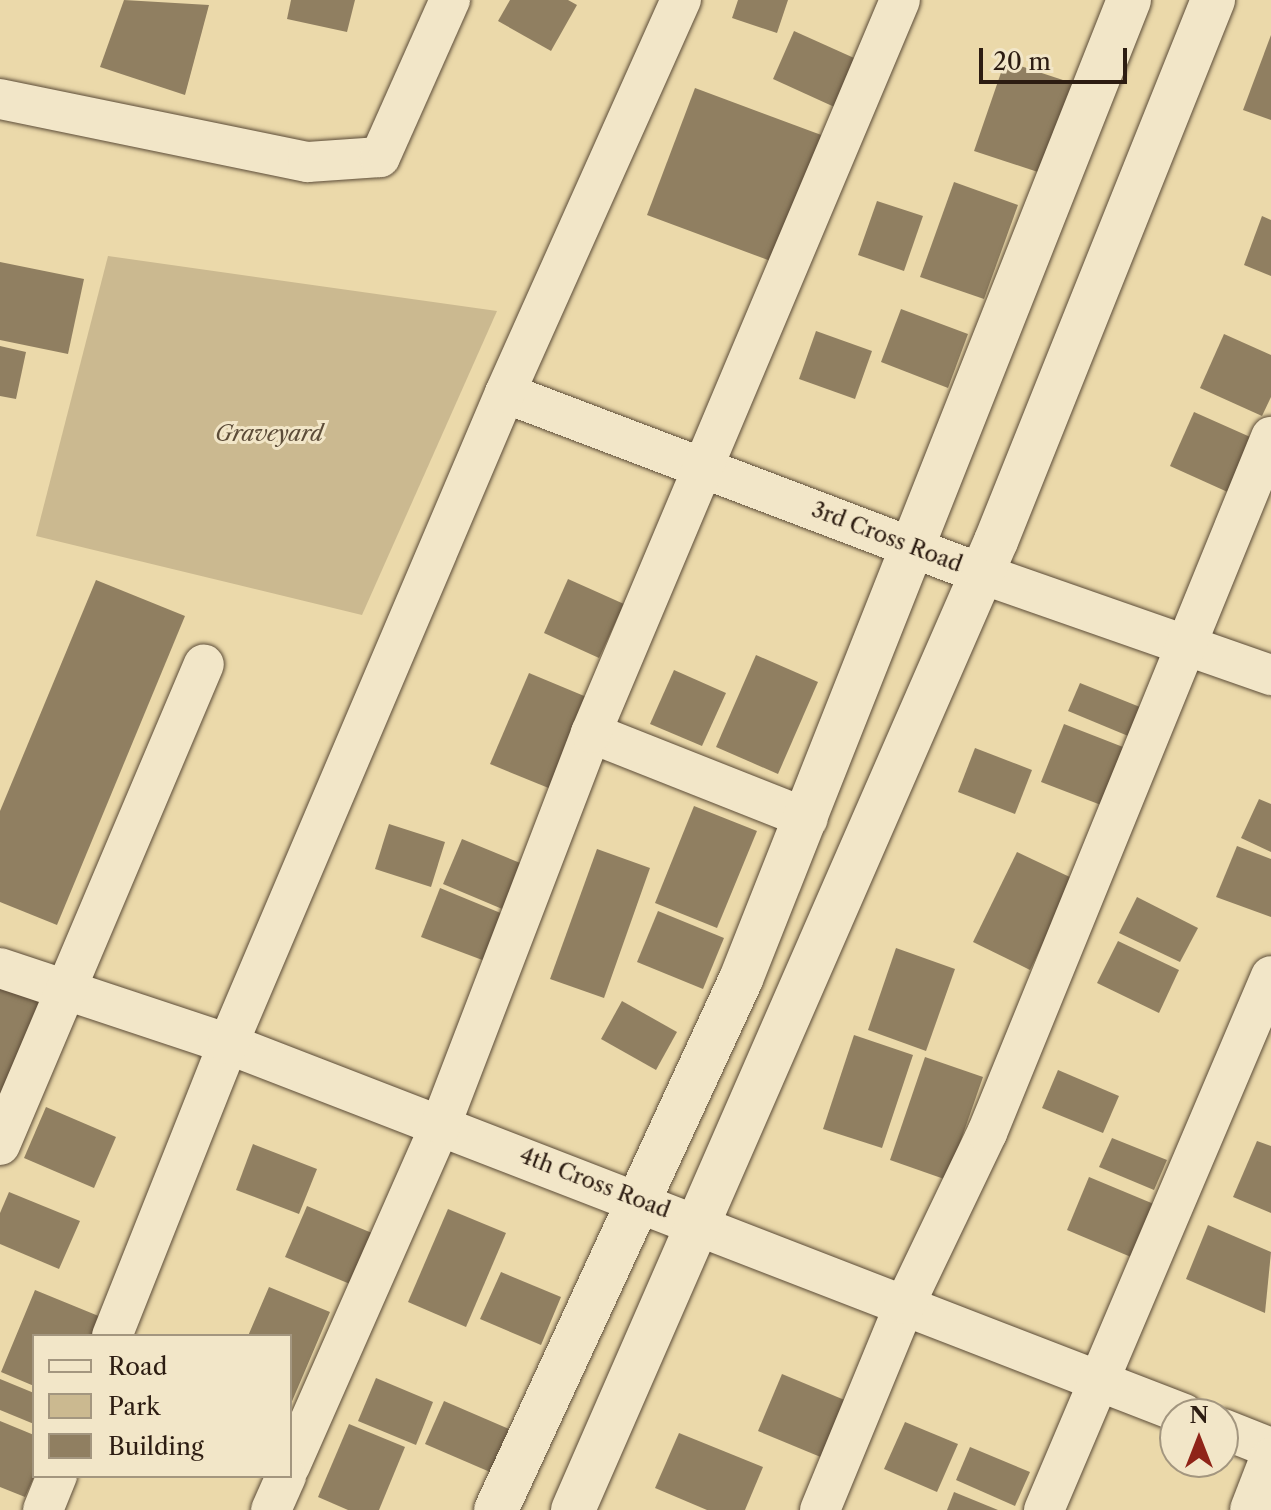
<!DOCTYPE html>
<html>
<head>
<meta charset="utf-8">
<style>
	body { margin:0 }
	#map { position:relative; width:1271px; height:1510px; overflow:hidden; background:#ebd9aa; font-family:"Libre Caslon Text",serif }
	div>[style] { position:absolute }
	.green>* { inset:0; background:#cbb990 }
	.building>* { inset:0; background:#907f61 }
	.roads { filter:drop-shadow(0 0 2px #5c4c38) drop-shadow(0 0 2px #5c4c38) }
	.minor>* { height:40px; margin:-20px; padding:0 20px; transform-origin:20px; border-radius:20px; background:#f2e6c8 }
	.tertiary>* { height:44px; margin:-22px; padding:0 22px; transform-origin:22px; border-radius:22px; background:#f2e6c8 }
	span { translate:-50% -50%; white-space:nowrap; text-align:center; line-height:1.15; -webkit-text-stroke:6px #f2e6c8; paint-order:stroke }
	.park-label { font-size:22px; color:#5c4c38; font-style:italic }
	.street-label { font-size:22px; color:#2d1d12 }
	.legend { position:absolute; left:32px; top:1334px; width:260px; height:144px; box-sizing:border-box; background:#f2e6c8; border:2px solid #a3967f; margin:0; padding:10px 14px; list-style:none; font-size:24px; color:#2d1d12 }
	.legend li { display:flex; align-items:center; gap:16px; height:40px }
	.legend b { width:40px; border:2px solid #a3967f }
	.north { position:absolute; left:1159px; top:1398px; width:80px; height:80px; box-sizing:border-box; background:#f2e6c8; border:2px solid #a3967f; border-radius:50%; rotate:0deg; font-size:22px; font-weight:700; line-height:32px; text-align:center; color:#2d1d12 }
	.north::after { content:''; display:block; margin:auto; width:28px; height:36px; background:#8f2418; clip-path:polygon(50% 0,100% 100%,50% 72%,0 100%) }
	.scale { position:absolute; left:979px; top:48px; width:148px; height:36px; box-sizing:border-box; border:4px solid #2d1d12; border-top:0; padding-left:10px; font-size:24px; line-height:28px; white-space:nowrap; color:#2d1d12; -webkit-text-stroke:6px #f2e6c8; paint-order:stroke }
</style>
</head>
<body>
<div id="map">
	<div class="green">
		<div style="clip-path:polygon(108px 256px,497px 311px,362px 615px,36px 536px)"></div>
	</div>
	<div class="building">
		<div style="clip-path:polygon(124px 0,209px 5px,185px 95px,100px 67px)"></div>
		<div style="clip-path:polygon(291px 0,355px 0,347px 32px,287px 19px)"></div>
		<div style="clip-path:polygon(510px 0,568px 0,577px 5px,551px 51px,498px 21px)"></div>
		<div style="clip-path:polygon(738px 0,788px 0,777px 33px,732px 18px)"></div>
		<div style="clip-path:polygon(794px 31px,863px 62px,841px 110px,773px 79px)"></div>
		<div style="clip-path:polygon(1271px 35px,1271px 120px,1243px 110px)"></div>
		<div style="clip-path:polygon(1005px 61px,1075px 84px,1044px 174px,974px 151px)"></div>
		<div style="clip-path:polygon(695px 88px,824px 136px,776px 263px,647px 215px)"></div>
		<div style="clip-path:polygon(954px 182px,1018px 205px,984px 299px,920px 277px)"></div>
		<div style="clip-path:polygon(877px 201px,923px 216px,904px 271px,858px 255px)"></div>
		<div style="clip-path:polygon(1262px 216px,1271px 220px,1271px 276px,1244px 265px)"></div>
		<div style="clip-path:polygon(0 262px,84px 279px,68px 354px,0 340px)"></div>
		<div style="clip-path:polygon(901px 309px,968px 334px,948px 388px,881px 362px)"></div>
		<div style="clip-path:polygon(816px 331px,872px 351px,855px 399px,799px 379px)"></div>
		<div style="clip-path:polygon(1224px 334px,1271px 355px,1271px 397px,1262px 416px,1200px 388px)"></div>
		<div style="clip-path:polygon(0 346px,26px 352px,16px 399px,0 396px)"></div>
		<div style="clip-path:polygon(1194px 412px,1257px 440px,1232px 494px,1170px 466px)"></div>
		<div style="clip-path:polygon(568px 579px,624px 604px,599px 658px,544px 633px)"></div>
		<div style="clip-path:polygon(96px 580px,185px 616px,57px 925px,0 902px,0 811px)"></div>
		<div style="clip-path:polygon(756px 655px,818px 682px,778px 774px,716px 747px)"></div>
		<div style="clip-path:polygon(674px 670px,726px 693px,702px 746px,650px 724px)"></div>
		<div style="clip-path:polygon(529px 673px,589px 698px,551px 789px,490px 764px)"></div>
		<div style="clip-path:polygon(1080px 683px,1145px 709px,1133px 738px,1068px 711px)"></div>
		<div style="clip-path:polygon(1064px 724px,1123px 747px,1101px 805px,1041px 782px)"></div>
		<div style="clip-path:polygon(975px 748px,1032px 770px,1015px 814px,958px 792px)"></div>
		<div style="clip-path:polygon(1259px 799px,1271px 804px,1271px 852px,1241px 838px)"></div>
		<div style="clip-path:polygon(694px 806px,757px 831px,717px 928px,655px 903px)"></div>
		<div style="clip-path:polygon(389px 824px,445px 842px,431px 887px,375px 869px)"></div>
		<div style="clip-path:polygon(462px 839px,525px 865px,507px 911px,443px 884px)"></div>
		<div style="clip-path:polygon(1237px 846px,1271px 859px,1271px 917px,1216px 897px)"></div>
		<div style="clip-path:polygon(597px 849px,650px 868px,604px 998px,550px 979px)"></div>
		<div style="clip-path:polygon(1017px 852px,1074px 879px,1030px 970px,973px 942px)"></div>
		<div style="clip-path:polygon(440px 888px,503px 914px,485px 961px,421px 937px)"></div>
		<div style="clip-path:polygon(1137px 897px,1198px 928px,1180px 962px,1119px 933px)"></div>
		<div style="clip-path:polygon(658px 911px,724px 938px,703px 989px,637px 962px)"></div>
		<div style="clip-path:polygon(1118px 941px,1179px 970px,1159px 1013px,1097px 983px)"></div>
		<div style="clip-path:polygon(896px 948px,955px 969px,926px 1051px,868px 1030px)"></div>
		<div style="clip-path:polygon(0 986px,43px 1004px,0 1103px)"></div>
		<div style="clip-path:polygon(622px 1001px,677px 1032px,656px 1070px,601px 1039px)"></div>
		<div style="clip-path:polygon(854px 1035px,913px 1055px,882px 1148px,823px 1129px)"></div>
		<div style="clip-path:polygon(925px 1057px,983px 1077px,947px 1180px,890px 1160px)"></div>
		<div style="clip-path:polygon(1058px 1070px,1119px 1096px,1103px 1133px,1042px 1108px)"></div>
		<div style="clip-path:polygon(46px 1107px,116px 1137px,94px 1188px,24px 1158px)"></div>
		<div style="clip-path:polygon(1112px 1138px,1167px 1160px,1154px 1190px,1099px 1167px)"></div>
		<div style="clip-path:polygon(1257px 1141px,1271px 1146px,1271px 1213px,1233px 1197px)"></div>
		<div style="clip-path:polygon(253px 1144px,317px 1169px,299px 1214px,236px 1190px)"></div>
		<div style="clip-path:polygon(1089px 1177px,1161px 1207px,1138px 1260px,1067px 1230px)"></div>
		<div style="clip-path:polygon(9px 1192px,80px 1221px,59px 1269px,0 1244px,0 1213px)"></div>
		<div style="clip-path:polygon(307px 1206px,372px 1233px,350px 1284px,285px 1257px)"></div>
		<div style="clip-path:polygon(448px 1209px,506px 1233px,466px 1327px,408px 1302px)"></div>
		<div style="clip-path:polygon(1208px 1225px,1271px 1252px,1265px 1313px,1186px 1279px)"></div>
		<div style="clip-path:polygon(501px 1272px,561px 1297px,541px 1345px,480px 1319px)"></div>
		<div style="clip-path:polygon(269px 1287px,330px 1312px,290px 1406px,290px 1336px,248px 1336px)"></div>
		<div style="clip-path:polygon(35px 1290px,101px 1317px,92px 1336px,34px 1336px,34px 1386px,1px 1372px)"></div>
		<div style="clip-path:polygon(782px 1374px,847px 1401px,823px 1458px,758px 1431px)"></div>
		<div style="clip-path:polygon(376px 1378px,433px 1402px,416px 1445px,358px 1421px)"></div>
		<div style="clip-path:polygon(0 1379px,34px 1393px,34px 1424px,0 1410px)"></div>
		<div style="clip-path:polygon(444px 1401px,509px 1429px,490px 1472px,425px 1444px)"></div>
		<div style="clip-path:polygon(0 1421px,34px 1435px,34px 1477px,25px 1497px,0 1487px)"></div>
		<div style="clip-path:polygon(905px 1422px,958px 1444px,937px 1492px,884px 1469px)"></div>
		<div style="clip-path:polygon(349px 1424px,405px 1447px,379px 1510px,348px 1510px,318px 1497px)"></div>
		<div style="clip-path:polygon(679px 1433px,763px 1467px,745px 1510px,707px 1510px,655px 1488px)"></div>
		<div style="clip-path:polygon(970px 1447px,1030px 1472px,1015px 1506px,956px 1480px)"></div>
		<div style="clip-path:polygon(954px 1492px,998px 1510px,947px 1510px)"></div>
	</div>
	<div class="roads">
		<div class="minor">
			<div style="left:0;top:99px;width:314px;rotate:11.6deg"></div>
			<div style="left:308px;top:162px;width:72px;rotate:-4deg"></div>
			<div style="left:380px;top:157px;width:172px;rotate:-66deg"></div>
			<div style="left:505px;top:393px;width:510px;rotate:20.78deg"></div>
			<div style="left:982px;top:574px;width:306px;rotate:19.3deg"></div>
			<div style="left:591px;top:733px;width:233px;rotate:21.6deg"></div>
			<div style="left:0;top:968px;width:240px;rotate:18.4deg"></div>
			<div style="left:228px;top:1044px;width:1025px;rotate:21.16deg"></div>
			<div style="left:0;top:1145px;width:522px;rotate:-67.02deg"></div>
			<div style="left:112px;top:1336px;width:314px;rotate:-68.3deg"></div>
			<div style="left:228px;top:1044px;width:707px;rotate:-66.95deg"></div>
			<div style="left:505px;top:393px;width:431px;rotate:-65.9deg"></div>
			<div style="left:1223px;top:1429px;width:52px;rotate:21.6deg"></div>
			<div style="left:290px;top:1466px;width:374px;rotate:-66.2deg"></div>
			<div style="left:441px;top:1124px;width:419px;rotate:-69deg"></div>
			<div style="left:591px;top:733px;width:795px;rotate:-67.14deg"></div>
			<div style="left:43px;top:1510px;width:37px;rotate:-68deg"></div>
			<div style="left:271px;top:1510px;width:37px;rotate:-66deg"></div>
			<div style="left:820px;top:1510px;width:223px;rotate:-67.6deg"></div>
			<div style="left:905px;top:1304px;width:190px;rotate:-64.4deg"></div>
			<div style="left:987px;top:1133px;width:752px;rotate:-67.8deg"></div>
			<div style="left:1044px;top:1510px;width:580px;rotate:-66.97deg"></div>
		</div>
		<div class="tertiary">
			<div style="left:496px;top:1510px;width:585px;rotate:-65.23deg"></div>
			<div style="left:741px;top:979px;width:1053px;rotate:-68.38deg"></div>
			<div style="left:573px;top:1510px;width:1057px;rotate:-66.42deg"></div>
			<div style="left:996px;top:541px;width:583px;rotate:-68.14deg"></div>
			<div style="left:1252px;top:1510px;width:53px;rotate:-68.8deg"></div>
		</div>
	</div>
	<div class="park-label">
		<span style="left:269px;top:434px">Graveyard</span>
	</div>
	<div class="street-label">
		<span style="left:887px;top:537px;rotate:21deg">3rd Cross Road</span>
		<span style="left:595px;top:1183px;rotate:21deg">4th Cross Road</span>
	</div>
	<ul class="legend">
	<li><b style="height:10px;background:#f2e6c8"></b>Road</li>
	<li><b style="height:22px;background:#cbb990"></b>Park</li>
	<li><b style="height:22px;background:#907f61"></b>Building</li>
	</ul>
	<div class="north">N</div>
	<div class="scale">20 m</div>
</div>
</body>
</html>
